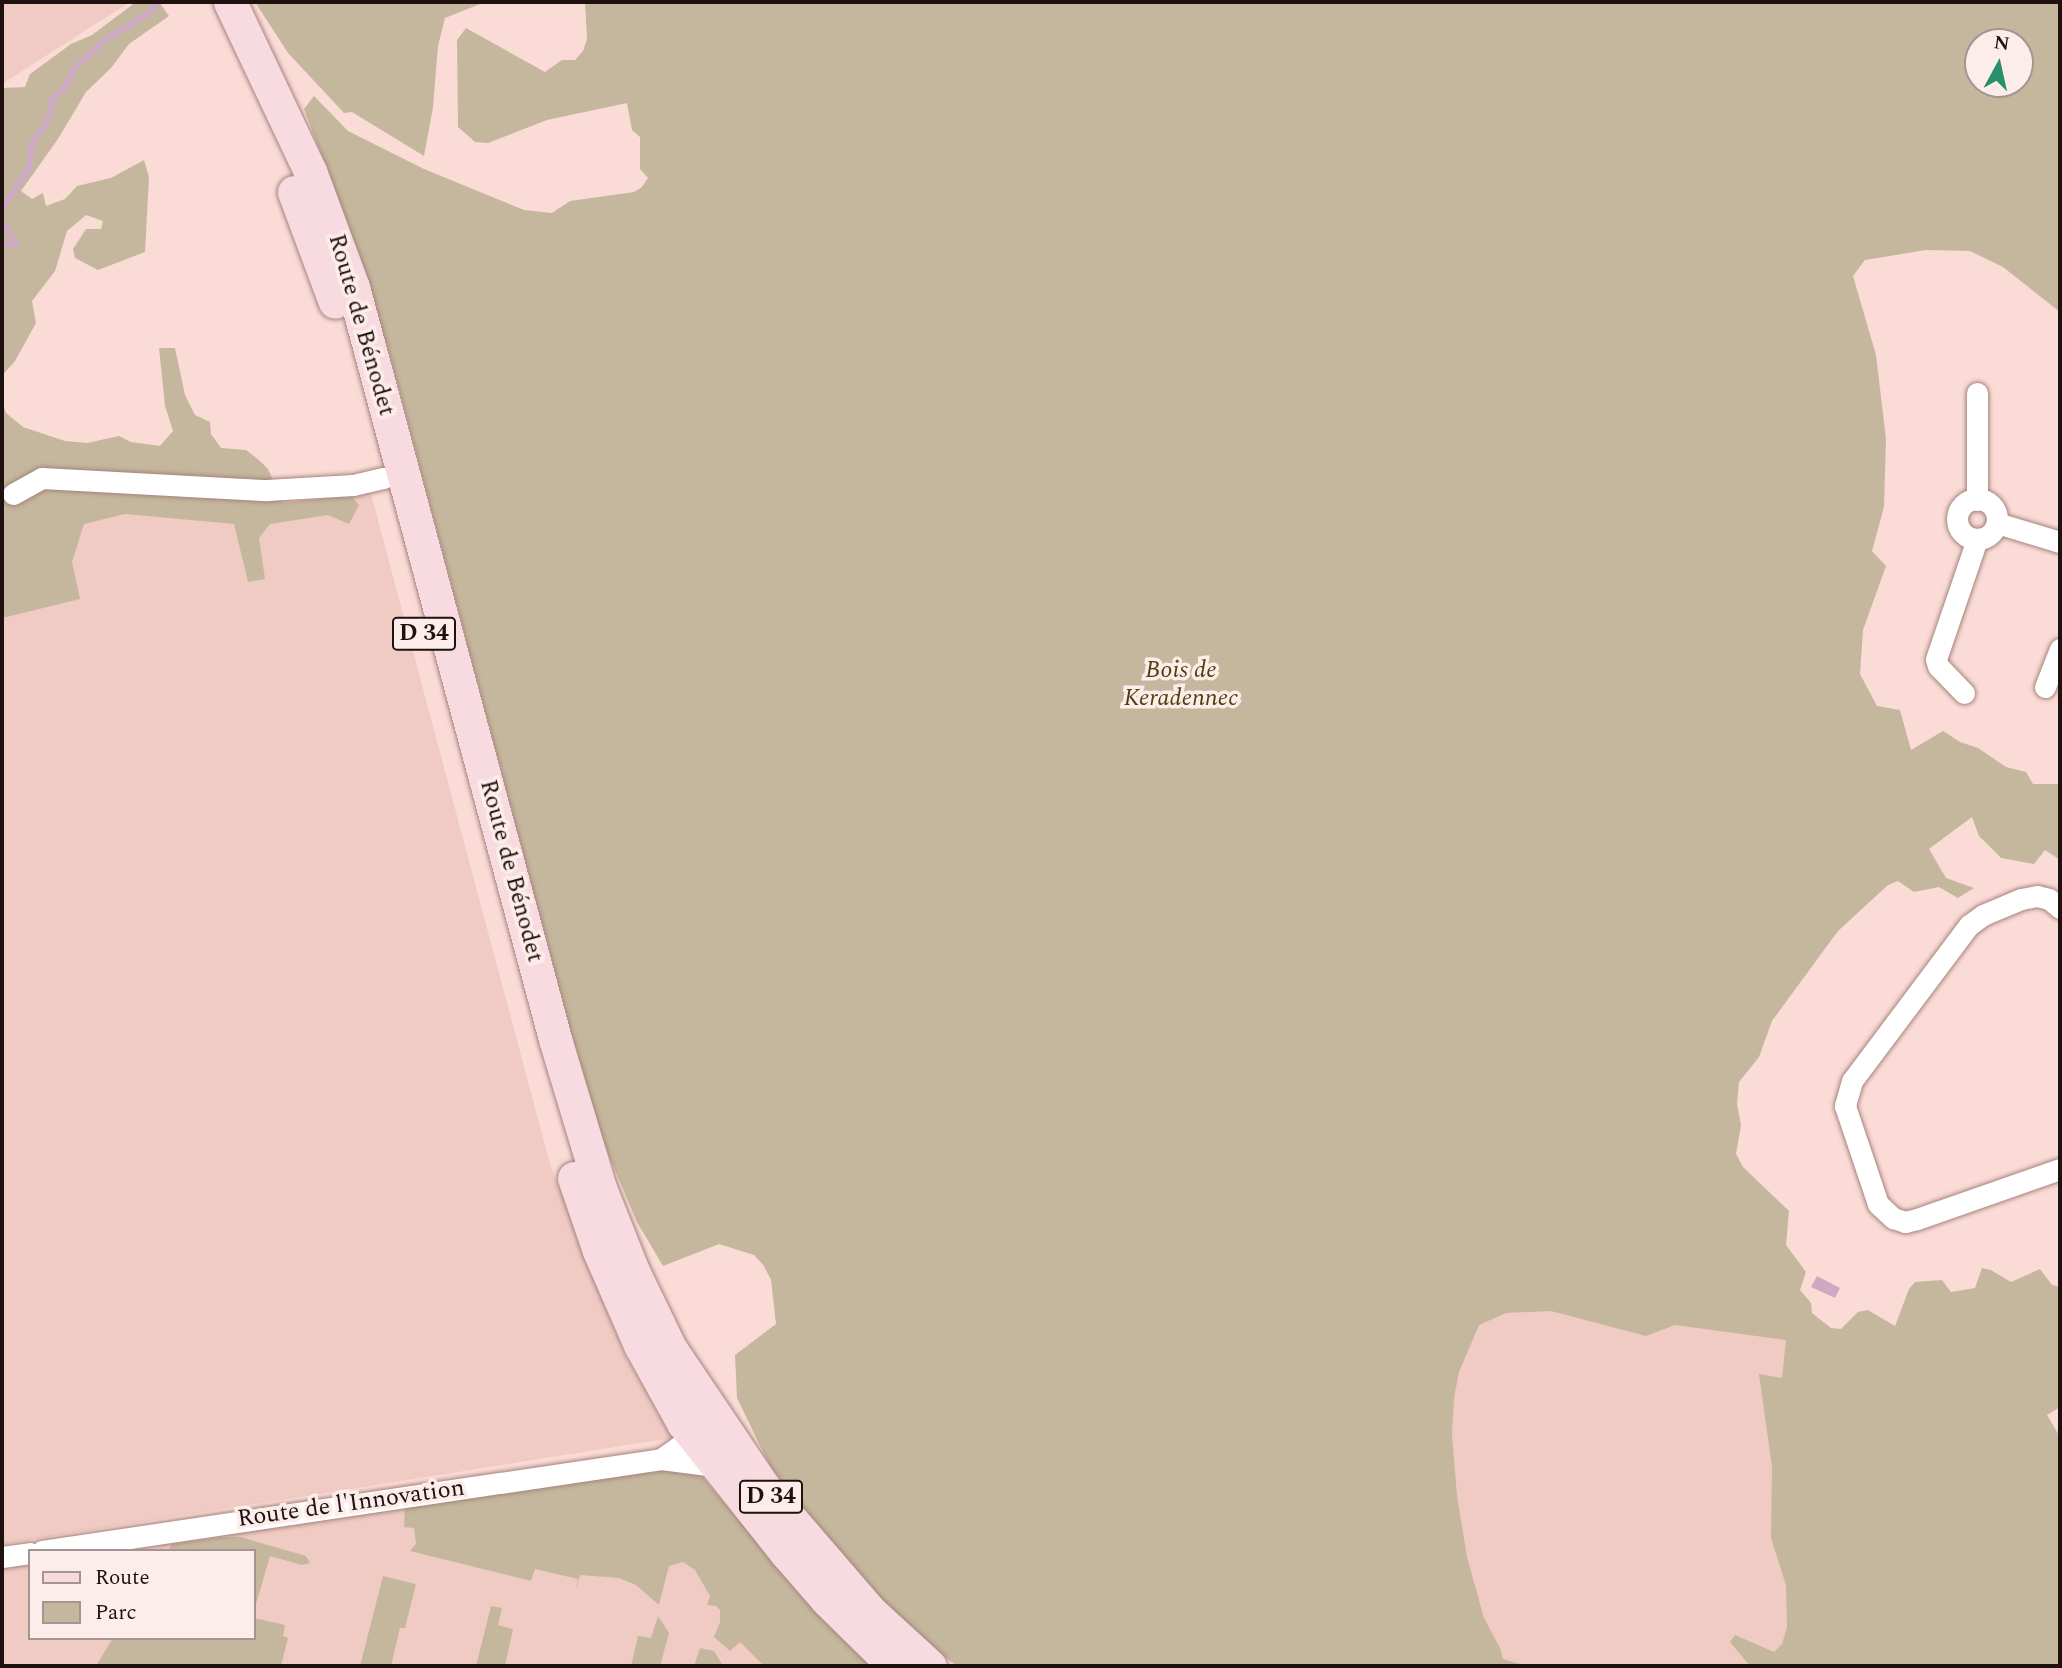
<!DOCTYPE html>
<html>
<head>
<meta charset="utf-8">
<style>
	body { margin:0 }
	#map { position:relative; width:2062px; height:1668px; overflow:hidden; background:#fbdbd6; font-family:Spectral,serif }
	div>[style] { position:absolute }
	.built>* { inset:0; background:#f0cbc4 }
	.green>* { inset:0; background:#c4b79d }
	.water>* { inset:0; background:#cea9c4 }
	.stream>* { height:6px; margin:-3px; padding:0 3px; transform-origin:3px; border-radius:3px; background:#cea9c4 }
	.roads { filter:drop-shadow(0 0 2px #a7837d) drop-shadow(0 0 2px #a7837d) }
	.minor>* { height:21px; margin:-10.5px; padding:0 10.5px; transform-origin:10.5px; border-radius:10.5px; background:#fff }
	.minor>.ring { margin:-10.5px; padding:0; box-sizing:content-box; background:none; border:21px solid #fff; border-radius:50% }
	.primary>* { height:33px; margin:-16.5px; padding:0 16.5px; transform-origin:16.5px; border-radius:16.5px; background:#f7dbe1 }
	span { translate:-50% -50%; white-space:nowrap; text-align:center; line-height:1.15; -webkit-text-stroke:7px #fdedea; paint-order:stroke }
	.shield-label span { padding:2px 5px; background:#fdedea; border:2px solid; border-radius:5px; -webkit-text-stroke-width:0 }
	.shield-label { font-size:23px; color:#1e110f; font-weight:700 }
	.street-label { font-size:24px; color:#1e110f }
	.park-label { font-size:24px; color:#513c0b; font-style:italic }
	.frame { position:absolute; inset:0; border:4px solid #1e110f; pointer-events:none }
	.legend { position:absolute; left:28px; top:1549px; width:228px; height:91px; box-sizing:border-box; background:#fdedea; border:2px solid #a49592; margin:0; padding:9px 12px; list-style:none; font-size:21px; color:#1e110f }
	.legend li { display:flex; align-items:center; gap:14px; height:35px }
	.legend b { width:35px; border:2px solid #a49592 }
	.north { position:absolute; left:1964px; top:28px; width:70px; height:70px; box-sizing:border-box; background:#fdedea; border:2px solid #a49592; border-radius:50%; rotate:8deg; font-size:19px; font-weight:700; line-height:28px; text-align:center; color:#1e110f }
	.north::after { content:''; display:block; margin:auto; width:24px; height:32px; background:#298e6a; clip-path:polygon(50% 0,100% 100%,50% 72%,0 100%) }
</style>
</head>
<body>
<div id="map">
	<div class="built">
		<div style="clip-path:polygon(2px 2px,130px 2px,2px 84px)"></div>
		<div style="clip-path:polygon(371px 494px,550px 1164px,624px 1354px,672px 1438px,2px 1544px,2px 614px,75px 514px)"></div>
		<div style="clip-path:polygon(1461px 1293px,1793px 1328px,1819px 1666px,1476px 1666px,1424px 1405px)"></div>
		<div style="clip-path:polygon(661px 1467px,769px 1556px,875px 1666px,2px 1666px,2px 1567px,30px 1563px,30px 1638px,254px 1638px,254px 1551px,110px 1551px)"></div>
	</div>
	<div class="green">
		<div style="clip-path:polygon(136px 2px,159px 2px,169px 16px,129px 44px,111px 68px,86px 92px,58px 139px,21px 191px,32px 199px,43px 193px,46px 206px,65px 199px,77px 186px,111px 178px,144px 160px,149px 177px,145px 252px,98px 270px,75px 258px,73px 249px,86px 229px,101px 229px,103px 221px,86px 215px,67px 231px,55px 271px,32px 301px,36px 323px,15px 361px,2px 376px,2px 88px,25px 87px,30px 74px,71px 44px,92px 35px)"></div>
		<div style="clip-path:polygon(255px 2px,548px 2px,480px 4px,445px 18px,438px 46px,433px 107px,424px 156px,352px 112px,344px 113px,288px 53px)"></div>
		<div style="clip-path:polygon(evenodd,585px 2px,2060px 2px,2060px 312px,2003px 267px,1970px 251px,1926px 250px,1865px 260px,1853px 276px,1876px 355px,1886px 439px,1884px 507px,1872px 551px,1886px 566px,1863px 630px,1860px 674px,1877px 706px,1900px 710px,1911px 750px,1943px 731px,1960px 742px,1978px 748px,2006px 767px,2026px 772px,2033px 784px,2060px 784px,2060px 860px,2045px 850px,2034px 864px,2001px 858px,1979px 836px,1972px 817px,1929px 849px,1946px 878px,1974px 888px,1958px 898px,1939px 887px,1914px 892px,1898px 881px,1888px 885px,1838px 931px,1772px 1021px,1759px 1057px,1739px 1082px,1737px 1104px,1741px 1125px,1736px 1154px,1743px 1167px,1789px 1211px,1786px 1245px,1806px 1272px,1800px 1290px,1811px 1303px,1812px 1313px,1831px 1328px,1841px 1329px,1858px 1312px,1868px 1310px,1895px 1326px,1909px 1289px,1915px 1282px,1942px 1280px,1951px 1292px,1975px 1288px,1982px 1268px,1991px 1270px,2011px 1282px,2040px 1269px,2052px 1285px,2060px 1287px,2060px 1407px,2047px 1415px,2060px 1437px,2060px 1666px,1750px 1666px,1730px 1642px,1735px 1635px,1774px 1652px,1782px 1644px,1787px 1627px,1786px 1585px,1771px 1538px,1772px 1467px,1759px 1374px,1782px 1378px,1786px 1340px,1675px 1325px,1646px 1336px,1551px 1311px,1506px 1313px,1479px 1325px,1459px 1372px,1454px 1398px,1452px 1434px,1457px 1496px,1467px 1557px,1484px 1618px,1500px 1648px,1503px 1659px,1526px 1666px,957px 1666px,906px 1629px,836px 1550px,770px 1466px,737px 1398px,735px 1355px,776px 1324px,771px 1280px,764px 1266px,754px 1255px,719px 1244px,663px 1266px,637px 1222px,596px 1125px,389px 352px,349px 227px,304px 109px,314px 96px,348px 131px,424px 169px,524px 210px,552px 213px,570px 201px,634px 192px,642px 187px,648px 178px,640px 169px,640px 137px,632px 130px,627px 103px,547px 120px,488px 143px,475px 142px,458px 127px,457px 40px,466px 28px,545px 72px,562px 60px,575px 60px,583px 51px,587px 39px,585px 2px,1978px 42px,2020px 42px,2020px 84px,1978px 84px,1978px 42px)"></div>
		<div style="clip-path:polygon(159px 348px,175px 348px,185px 395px,195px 415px,210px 422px,211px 434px,221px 448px,246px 450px,260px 461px,268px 469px,283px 503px,351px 496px,359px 505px,349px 524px,328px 515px,270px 524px,259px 538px,265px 579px,248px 582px,234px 524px,125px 514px,84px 524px,72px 562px,80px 599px,2px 618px,2px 402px,6px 413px,23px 427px,65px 441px,87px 443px,119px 436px,131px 442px,160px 446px,173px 431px,165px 406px)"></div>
		<div style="clip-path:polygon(661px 1467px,695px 1468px,769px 1556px,875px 1666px,764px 1666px,740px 1642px,730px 1651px,714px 1637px,720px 1622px,720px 1610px,716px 1606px,707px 1605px,710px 1596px,695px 1570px,683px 1562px,669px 1566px,659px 1605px,636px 1585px,619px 1578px,580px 1575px,575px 1592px,578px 1579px,535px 1569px,531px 1581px,410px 1551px,416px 1544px,414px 1528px,404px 1527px,405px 1507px)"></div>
		<div style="clip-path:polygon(222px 1537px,240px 1537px,306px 1556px,310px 1563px,302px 1565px,270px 1556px,254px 1611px,254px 1551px,168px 1551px,172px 1544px)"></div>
		<div style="clip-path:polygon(383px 1576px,416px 1584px,405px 1628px,400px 1628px,391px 1666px,360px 1666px)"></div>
		<div style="clip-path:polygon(491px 1606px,502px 1608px,498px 1625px,513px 1629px,505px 1666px,476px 1666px)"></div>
		<div style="clip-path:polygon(658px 1616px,669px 1633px,660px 1666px,631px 1666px,638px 1636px,651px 1638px)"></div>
		<div style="clip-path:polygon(254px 1618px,285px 1625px,283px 1636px,288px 1638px,281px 1666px,96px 1666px,113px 1638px,254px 1638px)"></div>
		<div style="clip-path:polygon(700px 1648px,714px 1651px,723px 1666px,694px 1666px)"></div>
	</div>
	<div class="water">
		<div style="clip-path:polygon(1817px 1276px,1840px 1288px,1835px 1298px,1811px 1287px)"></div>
	</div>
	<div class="stream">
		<div style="left:2px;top:209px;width:49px;rotate:-56.6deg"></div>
		<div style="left:29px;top:168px;width:24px;rotate:-83deg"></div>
		<div style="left:32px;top:144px;width:26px;rotate:-54deg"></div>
		<div style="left:47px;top:123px;width:25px;rotate:-78deg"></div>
		<div style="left:52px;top:99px;width:17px;rotate:-40deg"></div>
		<div style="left:65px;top:88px;width:21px;rotate:-65deg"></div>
		<div style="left:74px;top:69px;width:42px;rotate:-43.1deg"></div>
		<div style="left:105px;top:40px;width:52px;rotate:-31.5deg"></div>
		<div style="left:149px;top:13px;width:11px;rotate:-49deg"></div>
		<div style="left:2px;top:220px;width:28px;rotate:60deg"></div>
		<div style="left:16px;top:244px;width:14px;rotate:176deg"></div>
	</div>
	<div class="roads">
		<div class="minor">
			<div style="left:1977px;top:393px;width:107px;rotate:90deg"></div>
			<div style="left:13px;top:494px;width:33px;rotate:-29deg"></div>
			<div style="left:42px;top:478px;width:225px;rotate:3.1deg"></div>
			<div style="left:267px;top:490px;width:86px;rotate:-3.3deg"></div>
			<div style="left:353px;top:485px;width:32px;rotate:-13deg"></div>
			<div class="ring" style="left:1957px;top:499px;width:19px;height:19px"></div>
			<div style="left:1997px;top:523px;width:66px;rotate:16.8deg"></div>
			<div style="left:2045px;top:687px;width:41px;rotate:-68.5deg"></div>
			<div style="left:1964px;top:693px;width:37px;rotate:-134deg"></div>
			<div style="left:1938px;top:666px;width:7px;rotate:-106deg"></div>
			<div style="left:1936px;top:659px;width:127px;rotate:-71.1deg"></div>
			<div style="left:2060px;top:908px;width:14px;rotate:-141deg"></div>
			<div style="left:2049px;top:899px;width:12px;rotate:-166deg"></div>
			<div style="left:2037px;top:896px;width:16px;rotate:169deg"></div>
			<div style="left:2021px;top:899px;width:41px;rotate:157.2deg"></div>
			<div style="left:1983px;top:915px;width:17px;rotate:144deg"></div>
			<div style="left:1969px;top:925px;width:195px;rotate:126.9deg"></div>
			<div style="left:1852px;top:1081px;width:26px;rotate:106deg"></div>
			<div style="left:1845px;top:1106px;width:103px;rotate:71.4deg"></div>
			<div style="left:1878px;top:1204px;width:21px;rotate:43deg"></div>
			<div style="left:1893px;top:1218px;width:13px;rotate:18deg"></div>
			<div style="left:1905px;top:1222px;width:12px;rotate:-14deg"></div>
			<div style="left:1917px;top:1219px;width:151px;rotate:-19.3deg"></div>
			<div style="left:707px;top:1443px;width:10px;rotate:-174deg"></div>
			<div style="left:697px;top:1442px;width:20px;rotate:165deg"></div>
			<div style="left:678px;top:1447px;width:21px;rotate:145deg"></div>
			<div style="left:661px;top:1459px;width:53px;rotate:7.5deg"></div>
			<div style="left:42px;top:1551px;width:626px;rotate:-8.45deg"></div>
			<div style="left:2px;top:1557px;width:28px;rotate:-8deg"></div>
		</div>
		<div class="primary">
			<div style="left:230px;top:2px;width:187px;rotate:64.7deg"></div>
			<div style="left:310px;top:171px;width:124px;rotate:69.7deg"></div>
			<div style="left:353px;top:287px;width:779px;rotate:74.96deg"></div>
			<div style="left:555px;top:1039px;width:156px;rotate:73.2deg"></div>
			<div style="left:600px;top:1188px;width:87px;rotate:68.4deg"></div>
			<div style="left:632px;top:1269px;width:88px;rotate:64.3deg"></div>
			<div style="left:670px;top:1348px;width:170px;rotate:56deg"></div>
			<div style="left:765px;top:1489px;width:161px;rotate:49.3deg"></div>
			<div style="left:870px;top:1611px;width:81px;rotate:42.5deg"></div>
			<div style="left:294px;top:192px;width:117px;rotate:69.6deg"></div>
			<div style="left:574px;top:1178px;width:77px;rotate:71.1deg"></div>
			<div style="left:599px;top:1251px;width:103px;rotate:66.4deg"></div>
			<div style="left:640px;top:1345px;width:89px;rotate:61.1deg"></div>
			<div style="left:683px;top:1423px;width:166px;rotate:51.6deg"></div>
			<div style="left:786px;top:1553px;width:62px;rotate:48.9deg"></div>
			<div style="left:827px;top:1600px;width:94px;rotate:44.6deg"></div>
		</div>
	</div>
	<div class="shield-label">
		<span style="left:424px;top:634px">D 34</span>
		<span style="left:771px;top:1497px">D 34</span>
	</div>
	<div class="street-label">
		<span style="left:361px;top:325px;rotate:74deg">Route de Bénodet</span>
		<span style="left:511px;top:871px;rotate:75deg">Route de Bénodet</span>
		<span style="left:351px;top:1504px;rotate:-8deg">Route de l'Innovation</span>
	</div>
	<div class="park-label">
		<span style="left:1181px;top:685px">Bois de<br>Keradennec</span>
	</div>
	<div class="frame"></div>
	<ul class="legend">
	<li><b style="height:9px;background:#f7dbe1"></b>Route</li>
	<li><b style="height:19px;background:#c4b79d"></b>Parc</li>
	</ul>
	<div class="north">N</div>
</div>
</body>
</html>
